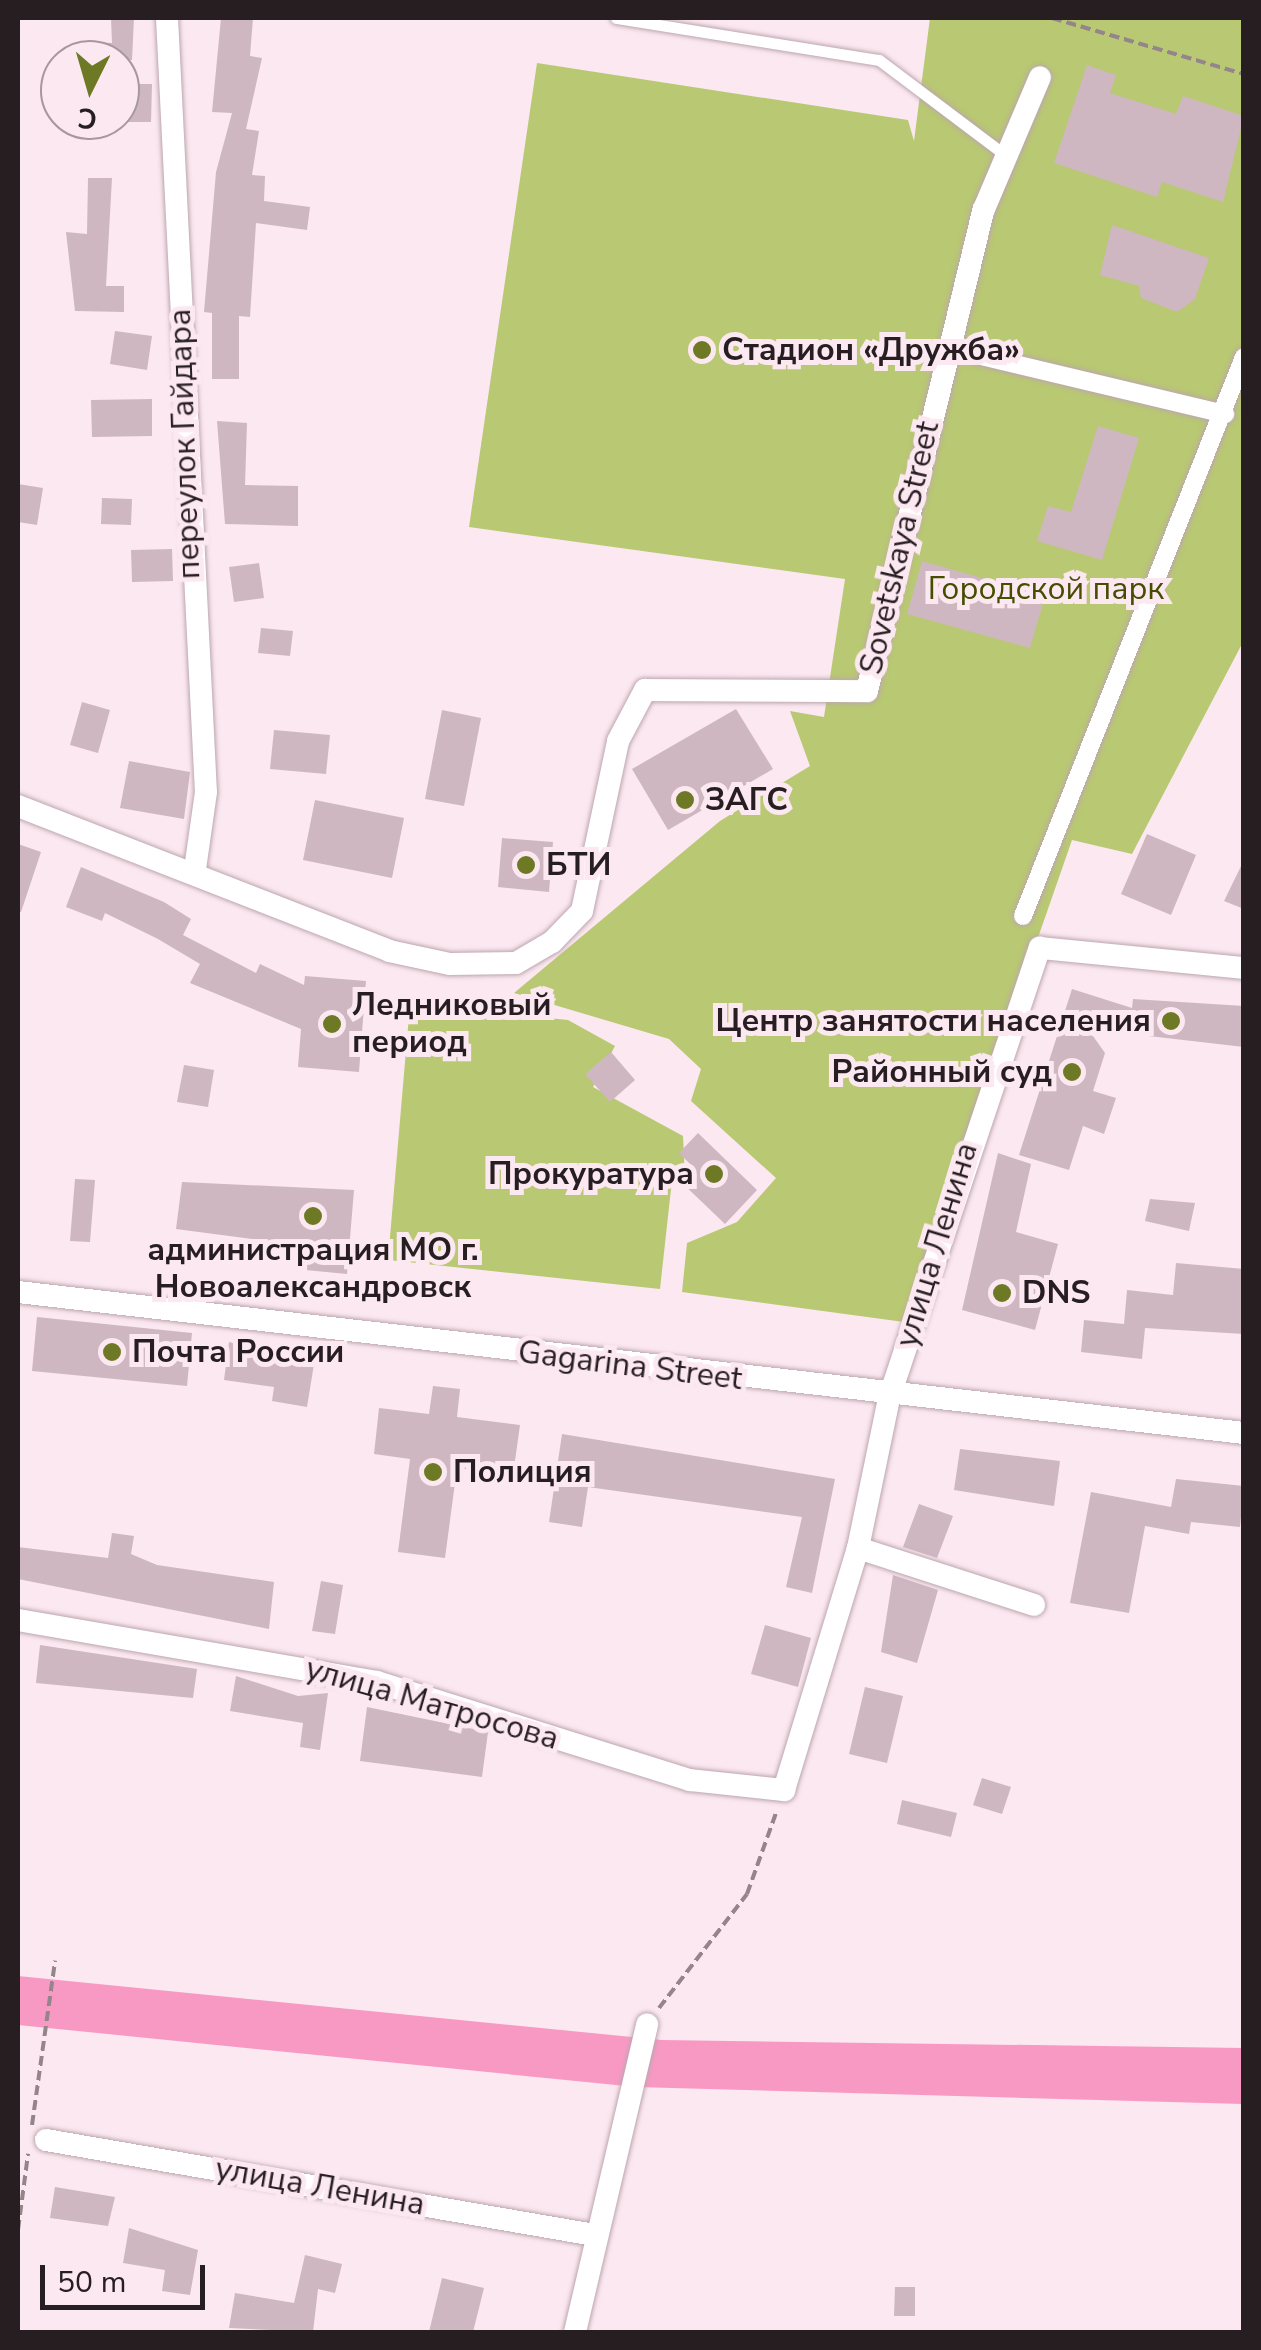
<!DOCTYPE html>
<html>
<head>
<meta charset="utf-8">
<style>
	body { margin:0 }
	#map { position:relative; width:1261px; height:2350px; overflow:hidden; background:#fce8f0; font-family:"Nunito Sans",sans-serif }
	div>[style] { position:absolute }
	.green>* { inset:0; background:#b9c872 }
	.water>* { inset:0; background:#f899c4 }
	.building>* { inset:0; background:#ceb7c0 }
	.path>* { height:4px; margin-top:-2px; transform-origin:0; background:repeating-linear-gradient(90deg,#94858b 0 10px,transparent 0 15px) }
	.roads { filter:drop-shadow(0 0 2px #bca6af) drop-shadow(0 0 2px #bca6af) }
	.service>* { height:11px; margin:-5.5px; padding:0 5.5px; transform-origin:5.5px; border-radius:5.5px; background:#fff }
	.pedestrian>* { height:18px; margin:-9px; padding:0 9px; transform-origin:9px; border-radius:9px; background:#fff }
	.minor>* { height:22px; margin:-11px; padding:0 11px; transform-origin:11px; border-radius:11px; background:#fff }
	.dots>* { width:28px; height:28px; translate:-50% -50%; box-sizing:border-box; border:5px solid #fce8f0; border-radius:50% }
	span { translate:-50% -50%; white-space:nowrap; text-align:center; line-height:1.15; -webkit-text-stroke:10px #fce8f0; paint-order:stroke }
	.poi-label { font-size:32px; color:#271e22; font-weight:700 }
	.left { translate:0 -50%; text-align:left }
	.right { translate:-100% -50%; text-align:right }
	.street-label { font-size:32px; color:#271e22 }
	.park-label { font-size:32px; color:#454e00 }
	.frame { position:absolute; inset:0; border:20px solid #271e22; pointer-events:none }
	.north { position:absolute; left:40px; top:40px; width:100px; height:100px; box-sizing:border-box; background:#fce8f0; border:2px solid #a7979e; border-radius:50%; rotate:185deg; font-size:28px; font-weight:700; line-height:40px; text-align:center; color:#271e22 }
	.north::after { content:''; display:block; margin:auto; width:35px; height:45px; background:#6d7924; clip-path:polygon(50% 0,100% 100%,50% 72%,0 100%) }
	.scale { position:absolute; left:40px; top:2265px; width:165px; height:45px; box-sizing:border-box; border:5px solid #271e22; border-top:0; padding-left:12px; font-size:30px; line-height:35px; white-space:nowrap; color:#271e22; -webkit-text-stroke:8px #fce8f0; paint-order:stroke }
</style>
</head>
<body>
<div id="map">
	<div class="green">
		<div style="clip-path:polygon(930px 18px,1243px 18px,1243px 642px,1132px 854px,1072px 840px,904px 1322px,682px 1292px,687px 1243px,737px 1222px,776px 1178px,691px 1101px,701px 1069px,669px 1039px,514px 993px,720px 821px,810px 766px,790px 711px,824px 717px,845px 579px,469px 527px,537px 63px,908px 120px,914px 141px)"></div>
		<div style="clip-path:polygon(410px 1004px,568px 1020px,615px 1046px,593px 1087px,683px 1136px,685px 1178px,671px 1189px,660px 1289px,388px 1260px)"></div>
	</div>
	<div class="water">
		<div style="clip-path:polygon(18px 1976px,662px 2040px,1243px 2048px,1243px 2104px,636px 2087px,18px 2025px)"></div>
	</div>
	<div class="building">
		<div style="clip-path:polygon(111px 18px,134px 18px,132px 60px,92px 60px,94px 42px,112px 43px)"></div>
		<div style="clip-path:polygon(221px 18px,253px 18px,250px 56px,262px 58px,246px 129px,259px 131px,252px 175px,265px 176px,264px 201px,310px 207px,307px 230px,256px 223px,250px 317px,239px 316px,239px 379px,212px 379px,212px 313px,204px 312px,216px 172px,232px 113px,212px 112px)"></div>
		<div style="clip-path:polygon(1087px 65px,1116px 75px,1110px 93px,1176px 114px,1183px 96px,1244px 116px,1223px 202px,1162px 182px,1157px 197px,1054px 163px)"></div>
		<div style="clip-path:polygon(129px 84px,152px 84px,151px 122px,128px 122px)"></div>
		<div style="clip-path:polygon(88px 178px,112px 178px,106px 286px,124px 286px,124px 312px,75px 311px,66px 232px,87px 234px)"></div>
		<div style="clip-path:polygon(1112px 225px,1209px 258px,1195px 299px,1177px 312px,1141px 298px,1139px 286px,1100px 275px)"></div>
		<div style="clip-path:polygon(115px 331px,152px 336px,147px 370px,110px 364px)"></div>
		<div style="clip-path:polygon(152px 399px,152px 436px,92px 437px,91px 400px)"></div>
		<div style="clip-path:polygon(217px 421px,247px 423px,245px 485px,298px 486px,298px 526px,225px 524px)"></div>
		<div style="clip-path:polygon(1098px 426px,1139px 438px,1102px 560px,1037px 541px,1048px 506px,1071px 512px)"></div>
		<div style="clip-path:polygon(18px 484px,43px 488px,37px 525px,18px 522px)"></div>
		<div style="clip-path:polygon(102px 498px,132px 499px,131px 525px,101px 524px)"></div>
		<div style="clip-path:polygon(172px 549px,173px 581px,132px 582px,131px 550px)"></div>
		<div style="clip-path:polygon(922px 561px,1045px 596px,1030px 648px,907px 614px)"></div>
		<div style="clip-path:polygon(259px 563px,264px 598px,234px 602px,229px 567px)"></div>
		<div style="clip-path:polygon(261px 628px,293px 631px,290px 656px,258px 653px)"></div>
		<div style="clip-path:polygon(82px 702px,110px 710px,98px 753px,70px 745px)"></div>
		<div style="clip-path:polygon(736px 709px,773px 769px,668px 830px,632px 769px)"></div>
		<div style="clip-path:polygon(442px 710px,481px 718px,464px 806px,425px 799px)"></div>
		<div style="clip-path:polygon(274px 730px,330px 735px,326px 774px,270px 769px)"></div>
		<div style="clip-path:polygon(129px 761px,190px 772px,184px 819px,120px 808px)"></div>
		<div style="clip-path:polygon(315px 800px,404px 818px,392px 878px,303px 860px)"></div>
		<div style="clip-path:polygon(1147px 834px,1196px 855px,1171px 915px,1121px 894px)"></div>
		<div style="clip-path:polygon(502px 838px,553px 842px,549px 892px,498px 887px)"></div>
		<div style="clip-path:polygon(18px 844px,41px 852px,21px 912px,18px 911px)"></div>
		<div style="clip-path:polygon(1244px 860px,1244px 909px,1224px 901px)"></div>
		<div style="clip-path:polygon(81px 867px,164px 902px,191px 919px,183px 935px,256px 973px,260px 964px,304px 985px,305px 976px,366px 981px,359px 1072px,298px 1067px,301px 1029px,190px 983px,200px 964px,158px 939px,105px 913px,102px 921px,66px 907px)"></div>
		<div style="clip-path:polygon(1072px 989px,1132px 1008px,1133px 999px,1244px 1006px,1244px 1047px,1088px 1029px,1105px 1053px,1093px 1091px,1116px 1098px,1104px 1134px,1083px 1126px,1069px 1170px,1019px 1155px)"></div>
		<div style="clip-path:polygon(611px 1052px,635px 1080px,610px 1102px,585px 1074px)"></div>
		<div style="clip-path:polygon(184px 1065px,214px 1070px,208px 1107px,177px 1102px)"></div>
		<div style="clip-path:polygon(698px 1133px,757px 1190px,725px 1224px,680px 1181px,693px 1167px,679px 1153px)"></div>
		<div style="clip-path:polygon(998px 1153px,1031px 1164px,1016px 1232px,1058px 1244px,1035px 1330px,962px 1310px)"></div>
		<div style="clip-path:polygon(75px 1179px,95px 1180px,90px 1242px,70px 1241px)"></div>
		<div style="clip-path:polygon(182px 1182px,354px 1190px,347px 1274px,295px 1269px,297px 1245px,176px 1229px)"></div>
		<div style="clip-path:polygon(1150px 1199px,1195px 1203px,1189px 1231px,1145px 1221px)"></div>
		<div style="clip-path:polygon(1176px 1263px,1244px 1269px,1244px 1334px,1145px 1328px,1142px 1359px,1081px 1352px,1084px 1320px,1124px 1324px,1127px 1290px,1173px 1295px)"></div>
		<div style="clip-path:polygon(37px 1317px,192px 1333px,187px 1386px,32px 1371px)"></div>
		<div style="clip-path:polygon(229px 1342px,314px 1364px,307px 1407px,272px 1401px,274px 1387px,224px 1380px)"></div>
		<div style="clip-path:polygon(433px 1386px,460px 1389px,457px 1417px,520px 1425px,513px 1475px,457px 1468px,445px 1558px,398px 1552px,410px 1459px,374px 1454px,379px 1408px,429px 1414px)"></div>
		<div style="clip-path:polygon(562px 1434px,835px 1479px,812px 1593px,786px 1587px,802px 1517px,588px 1487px,582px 1527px,549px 1522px)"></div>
		<div style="clip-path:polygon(960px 1449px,1060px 1461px,1054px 1506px,954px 1490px)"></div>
		<div style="clip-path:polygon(1176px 1479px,1244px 1486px,1240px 1527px,1191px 1522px,1189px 1534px,1145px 1526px,1129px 1613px,1070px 1603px,1091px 1492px,1171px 1507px)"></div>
		<div style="clip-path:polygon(919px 1504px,953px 1516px,937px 1558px,903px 1547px)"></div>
		<div style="clip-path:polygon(112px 1533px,134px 1536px,131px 1554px,157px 1565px,274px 1582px,269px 1629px,18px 1579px,18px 1547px,108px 1558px)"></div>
		<div style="clip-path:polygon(893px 1575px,938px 1590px,917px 1663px,881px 1652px)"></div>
		<div style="clip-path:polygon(321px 1581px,343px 1585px,335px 1634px,312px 1631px)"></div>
		<div style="clip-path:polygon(765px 1625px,811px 1638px,798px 1687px,751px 1674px)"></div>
		<div style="clip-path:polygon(40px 1645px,197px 1669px,193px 1698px,36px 1683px)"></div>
		<div style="clip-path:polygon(236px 1676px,298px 1696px,328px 1693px,320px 1750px,300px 1747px,303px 1723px,230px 1711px)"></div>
		<div style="clip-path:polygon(865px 1687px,903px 1696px,887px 1763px,849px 1754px)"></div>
		<div style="clip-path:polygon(367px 1707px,488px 1732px,482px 1777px,360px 1761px)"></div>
		<div style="clip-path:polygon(982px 1778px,1011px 1787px,1002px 1814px,973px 1805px)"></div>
		<div style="clip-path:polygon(902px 1800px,957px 1813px,951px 1837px,897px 1824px)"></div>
		<div style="clip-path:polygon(55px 2187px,115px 2197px,108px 2226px,50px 2218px)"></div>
		<div style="clip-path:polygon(129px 2228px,198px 2250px,190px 2295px,162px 2291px,165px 2270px,123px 2263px)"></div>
		<div style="clip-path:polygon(305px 2255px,342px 2264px,335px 2293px,318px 2289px,313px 2332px,229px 2328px,235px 2293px,294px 2303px)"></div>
		<div style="clip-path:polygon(442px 2278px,484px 2288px,473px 2332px,429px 2332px)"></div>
		<div style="clip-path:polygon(895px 2287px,915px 2287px,915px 2316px,894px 2316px)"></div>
	</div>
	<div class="path">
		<div style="left:1052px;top:18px;width:200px;rotate:16.3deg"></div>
		<div style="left:659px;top:2008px;width:144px;rotate:-52.3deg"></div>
		<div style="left:747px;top:1894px;width:86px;rotate:-70.3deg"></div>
		<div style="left:32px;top:2125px;width:166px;rotate:-82deg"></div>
		<div style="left:18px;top:2230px;width:77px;rotate:-82.5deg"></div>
	</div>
	<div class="roads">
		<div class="service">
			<div style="left:616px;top:18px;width:266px;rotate:9.1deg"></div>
			<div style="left:879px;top:60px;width:163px;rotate:37deg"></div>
		</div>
		<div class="pedestrian">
			<div style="left:948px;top:348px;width:285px;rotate:13.4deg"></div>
			<div style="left:1023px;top:916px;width:601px;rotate:-68.43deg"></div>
		</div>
		<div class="minor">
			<div style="left:167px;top:18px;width:775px;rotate:87.12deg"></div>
			<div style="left:206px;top:792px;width:78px;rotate:98.1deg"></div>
			<div style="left:18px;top:806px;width:398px;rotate:21.3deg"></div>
			<div style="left:389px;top:951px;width:62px;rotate:12deg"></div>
			<div style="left:450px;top:964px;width:66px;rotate:-0.9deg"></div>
			<div style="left:516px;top:963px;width:42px;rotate:-30.3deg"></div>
			<div style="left:552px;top:942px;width:43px;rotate:-45.9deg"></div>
			<div style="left:582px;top:911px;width:174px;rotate:-78deg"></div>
			<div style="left:618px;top:741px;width:58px;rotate:-62.1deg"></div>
			<div style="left:645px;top:690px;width:222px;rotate:0.3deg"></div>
			<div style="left:867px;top:691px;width:496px;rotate:-76.4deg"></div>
			<div style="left:984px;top:209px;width:143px;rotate:-67deg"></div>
			<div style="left:18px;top:1292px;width:1234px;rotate:6.56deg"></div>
			<div style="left:858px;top:1548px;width:185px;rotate:17.9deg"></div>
			<div style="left:18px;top:1620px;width:364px;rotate:9.8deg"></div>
			<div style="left:377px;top:1682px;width:328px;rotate:17.4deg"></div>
			<div style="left:690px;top:1780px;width:95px;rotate:6.1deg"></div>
			<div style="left:784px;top:1790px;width:253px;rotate:-73deg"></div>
			<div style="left:858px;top:1548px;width:153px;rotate:-78.3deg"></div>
			<div style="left:889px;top:1398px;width:475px;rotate:-71.5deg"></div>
			<div style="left:1040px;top:948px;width:205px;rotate:5.6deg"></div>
			<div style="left:46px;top:2140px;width:556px;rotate:9.83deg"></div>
			<div style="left:575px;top:2332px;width:316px;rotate:-76.8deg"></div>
		</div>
	</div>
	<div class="dots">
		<div style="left:702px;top:350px;background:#6d7924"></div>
		<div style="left:685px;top:800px;background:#6d7924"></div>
		<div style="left:526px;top:865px;background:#6d7924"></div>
		<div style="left:1171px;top:1021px;background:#6d7924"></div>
		<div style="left:332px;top:1024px;background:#6d7924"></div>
		<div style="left:1072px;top:1072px;background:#6d7924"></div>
		<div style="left:714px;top:1174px;background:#6d7924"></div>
		<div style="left:313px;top:1216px;background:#6d7924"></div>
		<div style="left:1002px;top:1293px;background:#6d7924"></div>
		<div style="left:112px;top:1352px;background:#6d7924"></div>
		<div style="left:433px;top:1472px;background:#6d7924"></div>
	</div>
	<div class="poi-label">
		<span class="left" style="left:722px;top:350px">Стадион «Дружба»</span>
		<span class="left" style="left:705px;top:800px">ЗАГС</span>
		<span class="left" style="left:546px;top:865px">БТИ</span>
		<span class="left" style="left:352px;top:1024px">Ледниковый<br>период</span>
		<span class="right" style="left:1151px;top:1021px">Центр занятости населения</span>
		<span class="right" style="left:1052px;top:1072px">Районный суд</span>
		<span class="right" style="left:694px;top:1174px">Прокуратура</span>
		<span style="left:313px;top:1269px">администрация МО г.<br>Новоалександровск</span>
		<span class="left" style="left:1022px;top:1293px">DNS</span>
		<span class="left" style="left:132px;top:1352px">Почта России</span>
		<span class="left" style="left:453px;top:1472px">Полиция</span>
	</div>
	<div class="street-label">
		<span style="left:185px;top:444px;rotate:-92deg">переулок Гайдара</span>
		<span style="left:900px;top:548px;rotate:-77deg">Sovetskaya Street</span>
		<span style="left:937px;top:1245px;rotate:-73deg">улица Ленина</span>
		<span style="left:630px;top:1366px;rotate:7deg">Gagarina Street</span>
		<span style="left:432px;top:1704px;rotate:16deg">улица Матросова</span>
		<span style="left:320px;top:2187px;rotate:10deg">улица Ленина</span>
	</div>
	<div class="park-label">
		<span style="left:1046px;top:589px">Городской парк</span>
	</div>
	<div class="frame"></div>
	<div class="north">С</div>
	<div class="scale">50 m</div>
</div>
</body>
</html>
